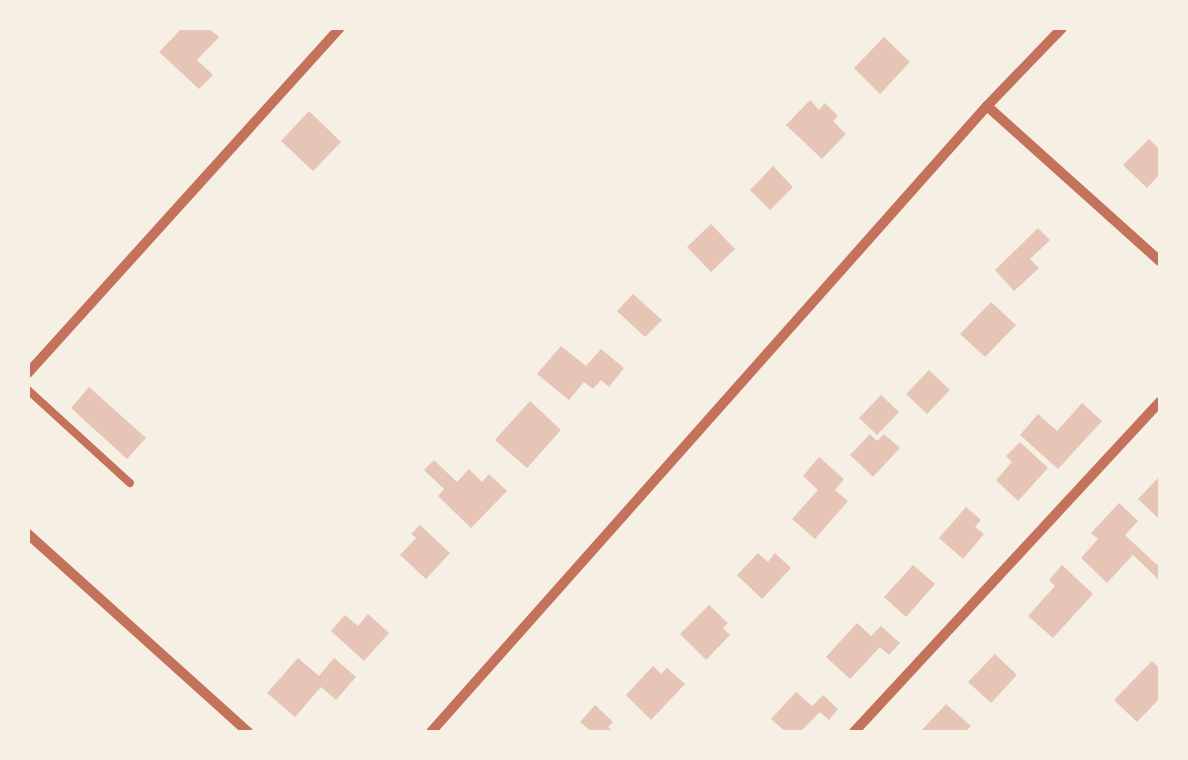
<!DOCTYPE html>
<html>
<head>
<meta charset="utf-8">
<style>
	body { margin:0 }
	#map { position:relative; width:1188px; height:760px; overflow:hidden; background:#f6efe4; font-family:Lato,sans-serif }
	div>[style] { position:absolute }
	.building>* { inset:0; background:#e6c5b7 }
	.service>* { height:8px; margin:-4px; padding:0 4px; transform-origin:4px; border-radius:4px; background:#c5725c }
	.minor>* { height:10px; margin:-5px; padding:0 5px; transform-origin:5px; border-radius:5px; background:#c5725c }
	span { translate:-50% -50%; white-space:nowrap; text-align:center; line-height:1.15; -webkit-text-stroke:10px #f6efe4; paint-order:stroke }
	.frame { position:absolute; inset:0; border:30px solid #f6efe4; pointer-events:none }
</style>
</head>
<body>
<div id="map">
	<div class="building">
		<div style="clip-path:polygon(182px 28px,208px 28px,219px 37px,197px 60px,213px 75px,199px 89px,159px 52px)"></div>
		<div style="clip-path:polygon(884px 37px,910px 62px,880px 94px,854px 68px)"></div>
		<div style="clip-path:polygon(810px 100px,819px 110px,825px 103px,838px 116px,833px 121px,846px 134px,822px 159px,786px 125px)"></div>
		<div style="clip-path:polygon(309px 111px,341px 142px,313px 171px,281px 141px)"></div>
		<div style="clip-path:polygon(1149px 139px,1160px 150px,1160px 174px,1147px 188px,1123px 165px)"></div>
		<div style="clip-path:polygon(773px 166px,793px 187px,770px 210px,750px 190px)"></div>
		<div style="clip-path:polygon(711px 224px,735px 249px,711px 272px,687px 247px)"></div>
		<div style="clip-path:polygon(1038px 228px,1050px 240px,1030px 259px,1039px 268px,1014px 291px,995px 270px)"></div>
		<div style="clip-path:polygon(633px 294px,662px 320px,645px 337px,617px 311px)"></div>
		<div style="clip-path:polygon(991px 302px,1016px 325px,985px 357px,960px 334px)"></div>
		<div style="clip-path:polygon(561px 346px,586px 366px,601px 349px,624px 368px,609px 387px,601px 380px,593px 389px,584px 382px,569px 400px,537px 374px)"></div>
		<div style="clip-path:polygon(929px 370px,950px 390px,927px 414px,906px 394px)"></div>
		<div style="clip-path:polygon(89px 387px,146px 438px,127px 459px,71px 408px)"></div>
		<div style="clip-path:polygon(881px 395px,899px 412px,877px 435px,859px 418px)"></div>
		<div style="clip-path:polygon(530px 401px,561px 430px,527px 468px,495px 440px)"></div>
		<div style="clip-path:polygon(1082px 403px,1102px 421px,1058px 469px,1020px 435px,1038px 414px,1057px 431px)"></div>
		<div style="clip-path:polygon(870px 434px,877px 441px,884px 434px,900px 448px,873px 477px,850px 455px)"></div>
		<div style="clip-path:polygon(1020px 442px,1048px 468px,1018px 501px,996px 480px,1012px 462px,1006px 456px)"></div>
		<div style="clip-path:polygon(819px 457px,844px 479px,835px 490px,848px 501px,815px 539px,792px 519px,818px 490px,803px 476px)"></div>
		<div style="clip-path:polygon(434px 460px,457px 482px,469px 469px,482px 482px,489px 474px,507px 491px,471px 528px,438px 496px,444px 489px,424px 470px)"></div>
		<div style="clip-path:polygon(1160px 476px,1160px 520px,1138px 499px)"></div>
		<div style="clip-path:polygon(1119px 503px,1138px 521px,1125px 535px,1157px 565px,1160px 561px,1160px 581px,1133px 555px,1107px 583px,1081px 558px,1098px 539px,1091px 533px)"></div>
		<div style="clip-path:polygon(966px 507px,981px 520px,975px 527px,984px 534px,963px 559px,939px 538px)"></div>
		<div style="clip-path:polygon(420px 525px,450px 553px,426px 579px,400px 555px,416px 538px,411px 534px)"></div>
		<div style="clip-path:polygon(758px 553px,768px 562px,775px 553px,791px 568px,762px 599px,737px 575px)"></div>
		<div style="clip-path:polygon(913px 565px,935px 584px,906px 617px,884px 597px)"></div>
		<div style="clip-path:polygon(1062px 565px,1093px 594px,1053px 638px,1028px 616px,1055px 586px,1049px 580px)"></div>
		<div style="clip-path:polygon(709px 605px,728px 623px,723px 628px,730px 635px,706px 660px,680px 634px)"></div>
		<div style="clip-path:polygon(368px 614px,389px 633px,364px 661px,331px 631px,345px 615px,358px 626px)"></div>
		<div style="clip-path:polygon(857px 623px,871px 636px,881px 626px,900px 643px,889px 655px,880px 647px,850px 679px,826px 657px)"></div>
		<div style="clip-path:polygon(995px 654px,1017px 675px,991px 703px,968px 682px)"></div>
		<div style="clip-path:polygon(298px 658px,319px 676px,334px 658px,356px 677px,336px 700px,321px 687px,295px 717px,267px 693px)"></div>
		<div style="clip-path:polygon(1152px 661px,1160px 669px,1160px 698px,1137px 722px,1114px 700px)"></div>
		<div style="clip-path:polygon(653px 666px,661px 674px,667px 668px,685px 684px,651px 720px,626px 695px)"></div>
		<div style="clip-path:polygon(796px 692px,812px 706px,823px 695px,838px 709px,829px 720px,820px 712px,800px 732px,786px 732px,771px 719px)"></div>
		<div style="clip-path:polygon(946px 704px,971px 726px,965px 732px,920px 732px)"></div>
		<div style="clip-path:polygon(595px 705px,613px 722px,608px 727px,614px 732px,592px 732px,580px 722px)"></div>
	</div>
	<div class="service">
		<div style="left:28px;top:390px;width:138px;rotate:42.4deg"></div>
	</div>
	<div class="minor">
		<div style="left:987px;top:106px;width:232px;rotate:41.9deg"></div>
		<div style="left:28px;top:373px;width:465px;rotate:-47.9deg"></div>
		<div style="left:28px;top:534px;width:296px;rotate:42deg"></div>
		<div style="left:431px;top:732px;width:837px;rotate:-48.39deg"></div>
		<div style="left:987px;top:106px;width:108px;rotate:-46.1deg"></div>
		<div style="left:854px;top:732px;width:450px;rotate:-47.2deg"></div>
	</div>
	<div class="frame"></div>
</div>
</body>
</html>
